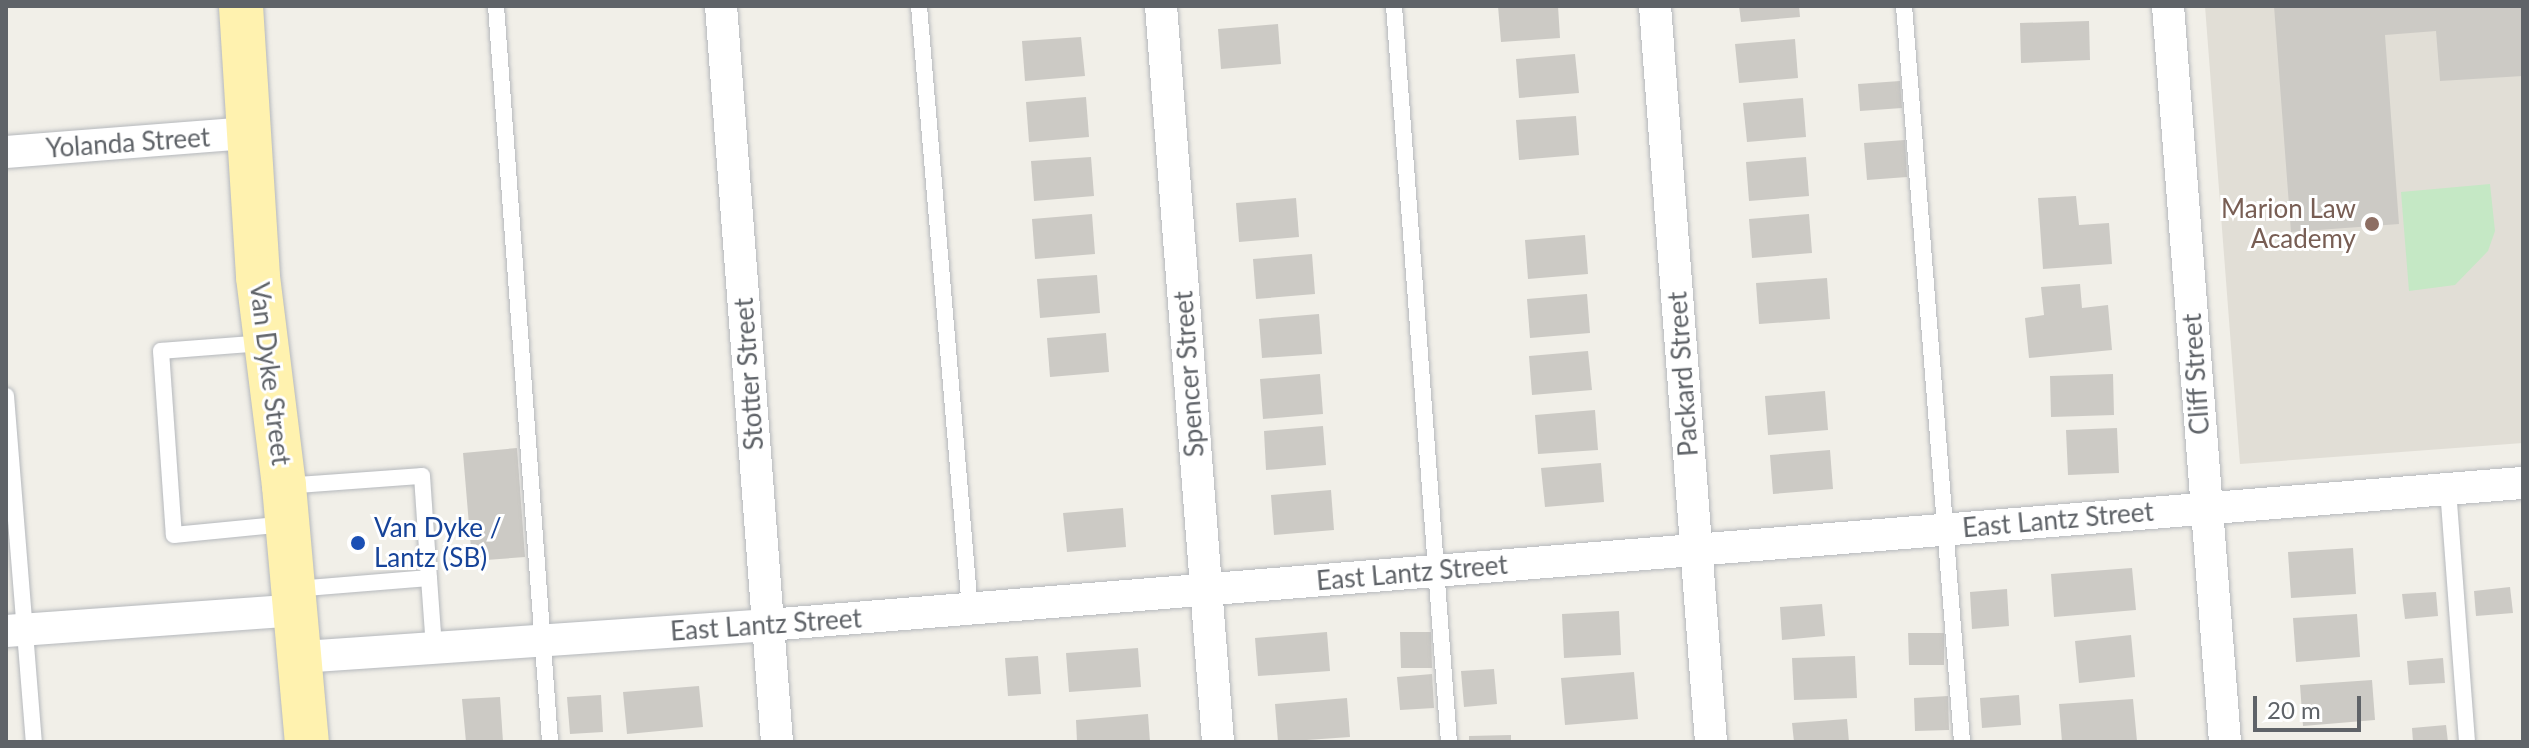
<!DOCTYPE html>
<html>
<head>
<meta charset="utf-8">
<style>
	body { margin:0 }
	#map { position:relative; width:2529px; height:748px; overflow:hidden; background:#f1efe8; font-family:Lato,sans-serif }
	div>[style] { position:absolute }
	.education>* { inset:0; background:#e1ded6 }
	.green>* { inset:0; background:#c5e8c5 }
	.building>* { inset:0; background:#cccac5 }
	.roads { filter:drop-shadow(0 0 2px #b5b8bc) drop-shadow(0 0 2px #b5b8bc) }
	.service>* { height:16px; margin:-8px; padding:0 8px; transform-origin:8px; border-radius:8px; background:#fff }
	.minor>* { height:32px; margin:-16px; padding:0 16px; transform-origin:16px; border-radius:16px; background:#fff }
	.primary>* { height:44px; margin:-22px; padding:0 22px; transform-origin:22px; border-radius:22px; background:#fff2af }
	.dots>* { width:22px; height:22px; translate:-50% -50%; box-sizing:border-box; border:4px solid #fff; border-radius:50% }
	span { translate:-50% -50%; white-space:nowrap; text-align:center; line-height:1.15; -webkit-text-stroke:6px #fff; paint-order:stroke }
	.street-label { font-size:26px; color:#5f6368 }
	.education-label { font-size:26px; color:#785e54 }
	.right { translate:-100% -50%; text-align:right }
	.transit-label { font-size:26px; color:#164399 }
	.left { translate:0 -50%; text-align:left }
	.frame { position:absolute; inset:0; border:8px solid #5f6368; pointer-events:none }
	.scale { position:absolute; left:2253px; top:696px; width:108px; height:36px; box-sizing:border-box; border:4px solid #5f6368; border-top:0; padding-left:10px; font-size:24px; line-height:28px; white-space:nowrap; color:#5f6368; -webkit-text-stroke:6px #fff; paint-order:stroke }
</style>
</head>
<body>
<div id="map">
	<div class="education">
		<div style="clip-path:polygon(2205px 6px,2523px 6px,2523px 443px,2240px 464px)"></div>
	</div>
	<div class="green">
		<div style="clip-path:polygon(2490px 184px,2495px 231px,2488px 251px,2455px 285px,2409px 291px,2401px 192px)"></div>
	</div>
	<div class="building">
		<div style="clip-path:polygon(1498px 6px,1558px 6px,1560px 38px,1501px 42px)"></div>
		<div style="clip-path:polygon(1739px 6px,1799px 6px,1800px 17px,1741px 22px)"></div>
		<div style="clip-path:polygon(2274px 6px,2523px 6px,2523px 76px,2440px 81px,2436px 31px,2385px 35px,2399px 224px,2291px 232px)"></div>
		<div style="clip-path:polygon(2089px 21px,2090px 60px,2021px 63px,2020px 23px)"></div>
		<div style="clip-path:polygon(1278px 24px,1281px 64px,1221px 69px,1218px 29px)"></div>
		<div style="clip-path:polygon(1081px 37px,1085px 76px,1025px 81px,1022px 41px)"></div>
		<div style="clip-path:polygon(1795px 39px,1798px 78px,1739px 83px,1735px 44px)"></div>
		<div style="clip-path:polygon(1575px 54px,1579px 93px,1519px 98px,1516px 59px)"></div>
		<div style="clip-path:polygon(1900px 81px,1902px 108px,1860px 111px,1858px 84px)"></div>
		<div style="clip-path:polygon(1086px 97px,1089px 137px,1029px 142px,1026px 102px)"></div>
		<div style="clip-path:polygon(1803px 98px,1806px 137px,1747px 142px,1743px 103px)"></div>
		<div style="clip-path:polygon(1576px 116px,1579px 155px,1519px 160px,1516px 120px)"></div>
		<div style="clip-path:polygon(1905px 140px,1907px 177px,1867px 180px,1864px 143px)"></div>
		<div style="clip-path:polygon(1091px 157px,1094px 196px,1034px 201px,1031px 161px)"></div>
		<div style="clip-path:polygon(1806px 157px,1809px 196px,1749px 201px,1746px 162px)"></div>
		<div style="clip-path:polygon(2076px 196px,2079px 225px,2109px 223px,2112px 264px,2043px 269px,2038px 198px)"></div>
		<div style="clip-path:polygon(1296px 198px,1299px 237px,1239px 242px,1236px 203px)"></div>
		<div style="clip-path:polygon(1092px 214px,1095px 254px,1035px 259px,1032px 219px)"></div>
		<div style="clip-path:polygon(1809px 214px,1812px 253px,1752px 258px,1749px 219px)"></div>
		<div style="clip-path:polygon(1585px 235px,1588px 274px,1528px 279px,1525px 240px)"></div>
		<div style="clip-path:polygon(1312px 254px,1315px 294px,1256px 299px,1253px 259px)"></div>
		<div style="clip-path:polygon(1097px 275px,1100px 313px,1040px 318px,1037px 279px)"></div>
		<div style="clip-path:polygon(1827px 278px,1830px 319px,1759px 324px,1756px 283px)"></div>
		<div style="clip-path:polygon(2080px 284px,2082px 308px,2108px 305px,2112px 350px,2029px 358px,2025px 318px,2044px 315px,2041px 287px)"></div>
		<div style="clip-path:polygon(1587px 294px,1590px 333px,1530px 338px,1527px 299px)"></div>
		<div style="clip-path:polygon(1319px 314px,1322px 354px,1262px 358px,1259px 319px)"></div>
		<div style="clip-path:polygon(1106px 333px,1109px 372px,1050px 377px,1047px 338px)"></div>
		<div style="clip-path:polygon(1588px 351px,1592px 390px,1532px 395px,1529px 356px)"></div>
		<div style="clip-path:polygon(1320px 374px,1323px 414px,1263px 419px,1260px 379px)"></div>
		<div style="clip-path:polygon(2113px 374px,2114px 415px,2051px 417px,2050px 376px)"></div>
		<div style="clip-path:polygon(1825px 391px,1828px 430px,1768px 435px,1765px 396px)"></div>
		<div style="clip-path:polygon(1595px 410px,1598px 450px,1538px 454px,1535px 415px)"></div>
		<div style="clip-path:polygon(1323px 426px,1326px 465px,1266px 470px,1264px 431px)"></div>
		<div style="clip-path:polygon(2117px 428px,2119px 473px,2068px 475px,2066px 430px)"></div>
		<div style="clip-path:polygon(517px 448px,525px 557px,472px 561px,463px 453px)"></div>
		<div style="clip-path:polygon(1830px 450px,1833px 489px,1773px 494px,1770px 455px)"></div>
		<div style="clip-path:polygon(1601px 463px,1604px 502px,1545px 507px,1541px 468px)"></div>
		<div style="clip-path:polygon(1331px 490px,1334px 530px,1274px 535px,1271px 495px)"></div>
		<div style="clip-path:polygon(1123px 508px,1126px 547px,1067px 552px,1063px 513px)"></div>
		<div style="clip-path:polygon(2353px 548px,2356px 594px,2291px 598px,2288px 552px)"></div>
		<div style="clip-path:polygon(2132px 568px,2136px 610px,2054px 617px,2051px 574px)"></div>
		<div style="clip-path:polygon(2510px 587px,2513px 613px,2476px 616px,2474px 591px)"></div>
		<div style="clip-path:polygon(2007px 589px,2009px 626px,1972px 629px,1970px 592px)"></div>
		<div style="clip-path:polygon(2436px 592px,2438px 616px,2405px 619px,2402px 594px)"></div>
		<div style="clip-path:polygon(1822px 604px,1825px 636px,1782px 640px,1780px 607px)"></div>
		<div style="clip-path:polygon(1619px 611px,1621px 655px,1564px 658px,1562px 614px)"></div>
		<div style="clip-path:polygon(2357px 614px,2360px 657px,2296px 662px,2293px 618px)"></div>
		<div style="clip-path:polygon(1327px 632px,1330px 671px,1258px 676px,1255px 638px)"></div>
		<div style="clip-path:polygon(1400px 632px,1431px 632px,1432px 668px,1401px 668px)"></div>
		<div style="clip-path:polygon(1908px 633px,1944px 633px,1944px 665px,1909px 665px)"></div>
		<div style="clip-path:polygon(2131px 635px,2135px 677px,2079px 683px,2075px 641px)"></div>
		<div style="clip-path:polygon(1138px 648px,1141px 687px,1069px 692px,1066px 653px)"></div>
		<div style="clip-path:polygon(1038px 656px,1041px 694px,1008px 696px,1005px 658px)"></div>
		<div style="clip-path:polygon(1855px 656px,1857px 698px,1794px 700px,1792px 658px)"></div>
		<div style="clip-path:polygon(2443px 658px,2445px 683px,2409px 685px,2407px 661px)"></div>
		<div style="clip-path:polygon(1494px 669px,1497px 704px,1464px 707px,1461px 671px)"></div>
		<div style="clip-path:polygon(1634px 672px,1638px 719px,1565px 725px,1561px 678px)"></div>
		<div style="clip-path:polygon(1432px 674px,1434px 708px,1400px 710px,1397px 677px)"></div>
		<div style="clip-path:polygon(2372px 680px,2375px 720px,2303px 726px,2300px 685px)"></div>
		<div style="clip-path:polygon(699px 686px,703px 727px,627px 734px,623px 692px)"></div>
		<div style="clip-path:polygon(601px 695px,603px 732px,570px 734px,567px 697px)"></div>
		<div style="clip-path:polygon(2019px 695px,2021px 725px,1982px 728px,1980px 698px)"></div>
		<div style="clip-path:polygon(1948px 696px,1949px 730px,1915px 731px,1914px 698px)"></div>
		<div style="clip-path:polygon(500px 697px,503px 742px,466px 742px,462px 699px)"></div>
		<div style="clip-path:polygon(1347px 698px,1350px 737px,1278px 742px,1275px 704px)"></div>
		<div style="clip-path:polygon(2133px 699px,2137px 741px,2062px 742px,2059px 704px)"></div>
		<div style="clip-path:polygon(1148px 714px,1150px 742px,1077px 742px,1076px 720px)"></div>
		<div style="clip-path:polygon(1847px 719px,1849px 742px,1794px 742px,1792px 723px)"></div>
		<div style="clip-path:polygon(2446px 725px,2448px 742px,2413px 742px,2412px 728px)"></div>
		<div style="clip-path:polygon(1511px 735px,1511px 742px,1469px 742px,1469px 736px)"></div>
	</div>
	<div class="roads">
		<div class="service">
			<div style="left:496px;top:6px;width:738px;rotate:85.8deg"></div>
			<div style="left:919px;top:6px;width:605px;rotate:85.17deg"></div>
			<div style="left:1394px;top:6px;width:738px;rotate:85.73deg"></div>
			<div style="left:1904px;top:6px;width:738px;rotate:85.49deg"></div>
			<div style="left:264px;top:343px;width:103px;rotate:175.6deg"></div>
			<div style="left:161px;top:351px;width:184px;rotate:86deg"></div>
			<div style="left:174px;top:535px;width:114px;rotate:-5.6deg"></div>
			<div style="left:6px;top:396px;width:347px;rotate:85.4deg"></div>
			<div style="left:285px;top:486px;width:137px;rotate:-4.2deg"></div>
			<div style="left:422px;top:476px;width:102px;rotate:86.1deg"></div>
			<div style="left:429px;top:578px;width:133px;rotate:175.3deg"></div>
			<div style="left:2448px;top:489px;width:254px;rotate:85.7deg"></div>
			<div style="left:429px;top:578px;width:70px;rotate:85.9deg"></div>
		</div>
		<div class="minor">
			<div style="left:721px;top:6px;width:738px;rotate:85.65deg"></div>
			<div style="left:1161px;top:6px;width:738px;rotate:85.57deg"></div>
			<div style="left:1655px;top:6px;width:738px;rotate:85.65deg"></div>
			<div style="left:2168px;top:6px;width:738px;rotate:85.57deg"></div>
			<div style="left:6px;top:152px;width:244px;rotate:-4.5deg"></div>
			<div style="left:6px;top:631px;width:292px;rotate:-4.1deg"></div>
			<div style="left:301px;top:657px;width:468px;rotate:-3.9deg"></div>
			<div style="left:768px;top:625px;width:1761px;rotate:-4.63deg"></div>
		</div>
		<div class="primary">
			<div style="left:241px;top:6px;width:272px;rotate:86.4deg"></div>
			<div style="left:258px;top:277px;width:211px;rotate:82.9deg"></div>
			<div style="left:284px;top:486px;width:257px;rotate:84.9deg"></div>
		</div>
	</div>
	<div class="dots">
		<div style="left:2372px;top:224px;background:#8d6e63"></div>
		<div style="left:358px;top:543px;background:#1a4fb4"></div>
	</div>
	<div class="street-label">
		<span style="left:128px;top:143px;rotate:-4deg">Yolanda Street</span>
		<span style="left:270px;top:374px;rotate:83deg">Van Dyke Street</span>
		<span style="left:749px;top:374px;rotate:-94deg">Stotter Street</span>
		<span style="left:1189px;top:374px;rotate:-94deg">Spencer Street</span>
		<span style="left:1683px;top:374px;rotate:-94deg">Packard Street</span>
		<span style="left:2196px;top:374px;rotate:-94deg">Cliff Street</span>
		<span style="left:2058px;top:520px;rotate:-5deg">East Lantz Street</span>
		<span style="left:1412px;top:573px;rotate:-5deg">East Lantz Street</span>
		<span style="left:766px;top:625px;rotate:-4deg">East Lantz Street</span>
	</div>
	<div class="education-label">
		<span class="right" style="left:2356px;top:224px">Marion Law<br>Academy</span>
	</div>
	<div class="transit-label">
		<span class="left" style="left:374px;top:543px">Van Dyke /<br>Lantz (SB)</span>
	</div>
	<div class="frame"></div>
	<div class="scale">20 m</div>
</div>
</body>
</html>
